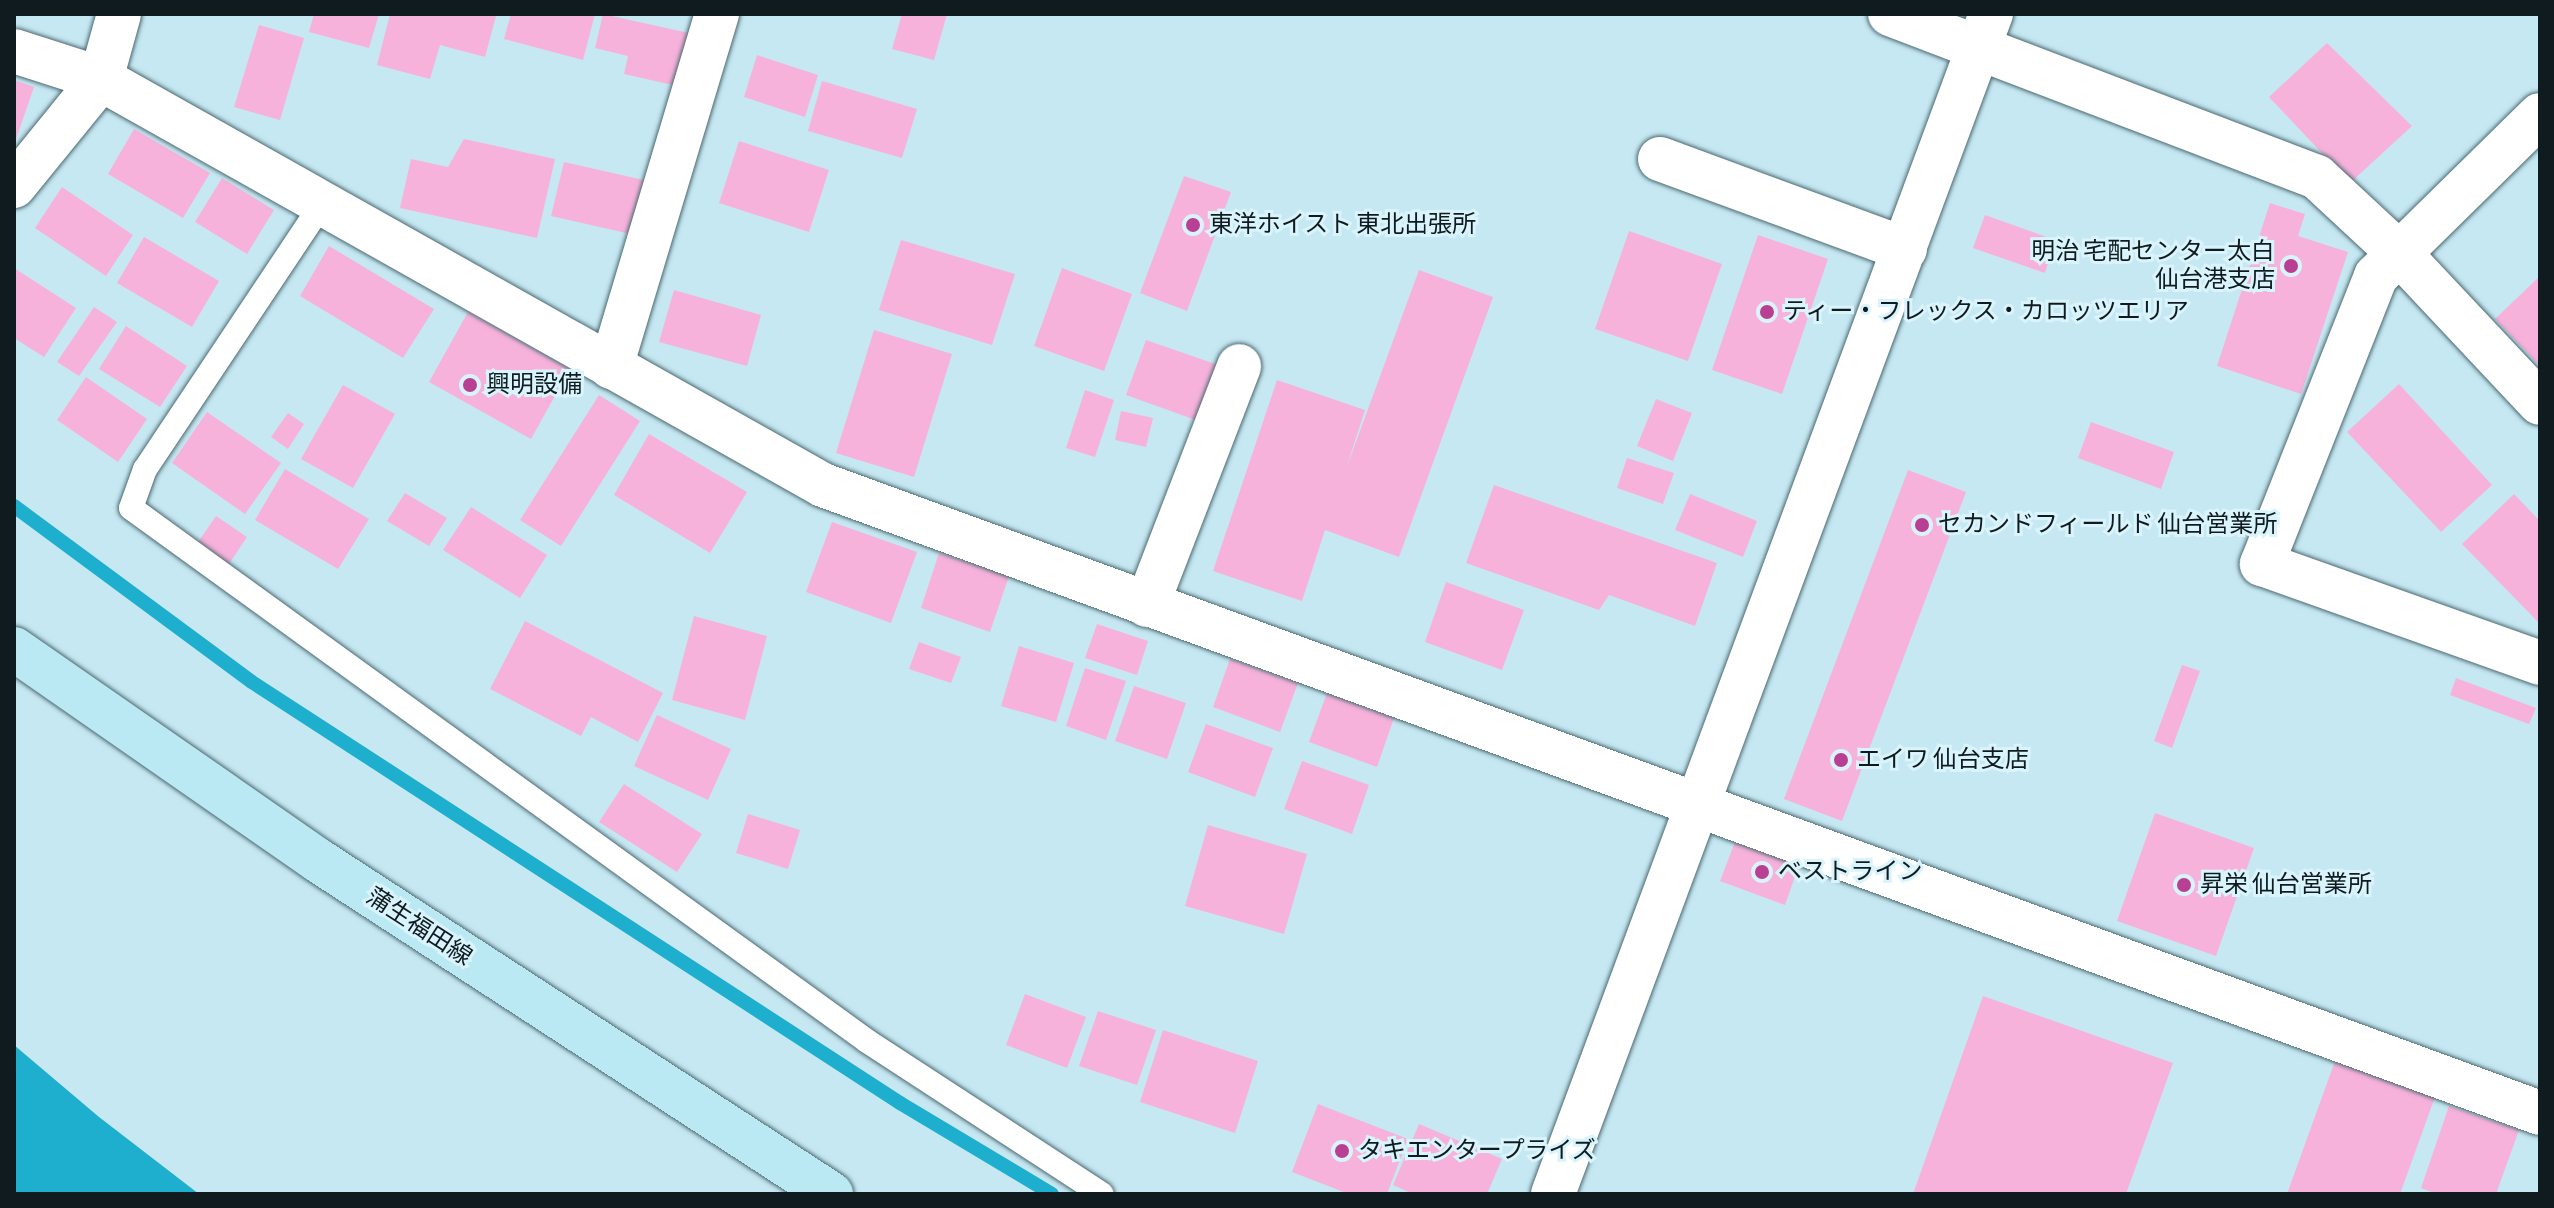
<!DOCTYPE html>
<html>
<head>
<meta charset="utf-8">
<style>
	body { margin:0 }
	#map { position:relative; width:2554px; height:1208px; overflow:hidden; background:#c6e8f2; font-family:"Sofia Sans Condensed","Noto Sans JP",sans-serif }
	div>[style] { position:absolute }
	.water>* { inset:0; background:#1eafcf }
	.stream>* { height:14px; margin:-7px; padding:0 7px; transform-origin:7px; border-radius:7px; background:#1eafcf }
	.building>* { inset:0; background:#f7b2db }
	.roads { filter:drop-shadow(0 0 2px #4b6972) drop-shadow(0 0 2px #4b6972) }
	.service>* { height:24px; margin:-12px; padding:0 12px; transform-origin:12px; border-radius:12px; background:#fff }
	.minor>* { height:44px; margin:-22px; padding:0 22px; transform-origin:22px; border-radius:22px; background:#fff }
	.secondary>* { height:44px; margin:-22px; padding:0 22px; transform-origin:22px; border-radius:22px; background:#bae9f4 }
	.dots>* { width:22px; height:22px; translate:-50% -50%; box-sizing:border-box; border:4px solid #d9f4fc; border-radius:50% }
	span { translate:-50% -50%; white-space:nowrap; text-align:center; line-height:1.15; -webkit-text-stroke:6px #d9f4fc; paint-order:stroke }
	.poi-label { font-size:24px; color:#0f1b1e }
	.left { translate:0 -50%; text-align:left }
	.right { translate:-100% -50%; text-align:right }
	.street-label { font-size:24px; color:#0f1b1e }
	.frame { position:absolute; inset:0; border:16px solid #0f1b1e; pointer-events:none }
</style>
</head>
<body>
<div id="map">
	<div class="water">
		<div style="clip-path:polygon(14px 1045px,99px 1117px,199px 1194px,14px 1194px)"></div>
	</div>
	<div class="stream">
		<div style="left:14px;top:506px;width:296px;rotate:36.5deg"></div>
		<div style="left:252px;top:682px;width:773px;rotate:33.01deg"></div>
		<div style="left:900px;top:1103px;width:177px;rotate:30.9deg"></div>
	</div>
	<div class="building">
		<div style="clip-path:polygon(314px 14px,379px 14px,369px 48px,309px 32px)"></div>
		<div style="clip-path:polygon(390px 14px,488px 14px,496px 16px,485px 57px,440px 45px,430px 79px,377px 65px)"></div>
		<div style="clip-path:polygon(511px 14px,595px 14px,583px 60px,504px 39px)"></div>
		<div style="clip-path:polygon(603px 14px,698px 35px,686px 88px,624px 74px,628px 56px,595px 48px)"></div>
		<div style="clip-path:polygon(902px 14px,947px 14px,934px 60px,892px 49px)"></div>
		<div style="clip-path:polygon(259px 25px,304px 38px,280px 120px,234px 107px)"></div>
		<div style="clip-path:polygon(2327px 43px,2412px 126px,2350px 183px,2269px 97px)"></div>
		<div style="clip-path:polygon(757px 55px,818px 75px,805px 117px,744px 97px)"></div>
		<div style="clip-path:polygon(14px 80px,34px 87px,14px 145px)"></div>
		<div style="clip-path:polygon(822px 81px,917px 109px,902px 158px,808px 131px)"></div>
		<div style="clip-path:polygon(134px 129px,210px 173px,183px 218px,108px 174px)"></div>
		<div style="clip-path:polygon(464px 139px,555px 159px,537px 238px,400px 208px,411px 159px,448px 167px)"></div>
		<div style="clip-path:polygon(739px 141px,829px 170px,809px 232px,719px 203px)"></div>
		<div style="clip-path:polygon(564px 162px,648px 181px,635px 235px,551px 216px)"></div>
		<div style="clip-path:polygon(1184px 176px,1231px 192px,1187px 311px,1140px 293px)"></div>
		<div style="clip-path:polygon(222px 178px,274px 210px,247px 254px,195px 222px)"></div>
		<div style="clip-path:polygon(62px 187px,133px 235px,106px 276px,35px 228px)"></div>
		<div style="clip-path:polygon(2270px 203px,2305px 214px,2298px 236px,2348px 252px,2301px 394px,2217px 366px)"></div>
		<div style="clip-path:polygon(1985px 215px,2055px 240px,2045px 273px,1973px 248px)"></div>
		<div style="clip-path:polygon(1629px 231px,1722px 264px,1688px 361px,1595px 329px)"></div>
		<div style="clip-path:polygon(1758px 235px,1828px 259px,1782px 394px,1712px 370px)"></div>
		<div style="clip-path:polygon(144px 237px,219px 281px,192px 327px,117px 283px)"></div>
		<div style="clip-path:polygon(901px 240px,1015px 274px,992px 345px,879px 310px)"></div>
		<div style="clip-path:polygon(329px 246px,434px 309px,403px 358px,300px 296px)"></div>
		<div style="clip-path:polygon(14px 268px,76px 308px,44px 357px,14px 338px)"></div>
		<div style="clip-path:polygon(1062px 268px,1132px 294px,1104px 371px,1034px 346px)"></div>
		<div style="clip-path:polygon(1419px 270px,1493px 297px,1399px 557px,1325px 530px,1302px 601px,1213px 571px,1277px 380px,1365px 410px,1346px 469px)"></div>
		<div style="clip-path:polygon(2540px 276px,2540px 366px,2495px 319px)"></div>
		<div style="clip-path:polygon(674px 290px,761px 315px,747px 366px,659px 342px)"></div>
		<div style="clip-path:polygon(94px 307px,117px 322px,79px 376px,57px 362px)"></div>
		<div style="clip-path:polygon(468px 312px,570px 369px,531px 439px,429px 382px)"></div>
		<div style="clip-path:polygon(126px 326px,187px 366px,160px 407px,99px 369px)"></div>
		<div style="clip-path:polygon(874px 330px,952px 354px,914px 477px,836px 453px)"></div>
		<div style="clip-path:polygon(1146px 340px,1224px 367px,1204px 423px,1126px 395px)"></div>
		<div style="clip-path:polygon(86px 377px,147px 419px,118px 462px,57px 420px)"></div>
		<div style="clip-path:polygon(2399px 384px,2492px 485px,2441px 532px,2347px 432px)"></div>
		<div style="clip-path:polygon(343px 385px,395px 414px,353px 488px,301px 459px)"></div>
		<div style="clip-path:polygon(1085px 390px,1114px 400px,1095px 457px,1066px 448px)"></div>
		<div style="clip-path:polygon(599px 395px,640px 421px,561px 546px,520px 520px)"></div>
		<div style="clip-path:polygon(1656px 399px,1692px 413px,1673px 461px,1637px 446px)"></div>
		<div style="clip-path:polygon(1121px 411px,1153px 418px,1146px 447px,1115px 440px)"></div>
		<div style="clip-path:polygon(207px 412px,281px 463px,245px 514px,172px 463px)"></div>
		<div style="clip-path:polygon(288px 413px,304px 424px,288px 449px,271px 437px)"></div>
		<div style="clip-path:polygon(2091px 422px,2174px 452px,2161px 489px,2078px 458px)"></div>
		<div style="clip-path:polygon(649px 434px,747px 492px,710px 553px,614px 495px)"></div>
		<div style="clip-path:polygon(1627px 458px,1674px 473px,1663px 504px,1617px 488px)"></div>
		<div style="clip-path:polygon(285px 469px,369px 519px,338px 569px,255px 520px)"></div>
		<div style="clip-path:polygon(1908px 470px,1966px 492px,1842px 821px,1784px 799px)"></div>
		<div style="clip-path:polygon(1494px 485px,1717px 563px,1695px 626px,1609px 595px,1599px 610px,1466px 563px)"></div>
		<div style="clip-path:polygon(405px 493px,447px 518px,429px 546px,387px 521px)"></div>
		<div style="clip-path:polygon(1690px 494px,1757px 521px,1743px 557px,1675px 530px)"></div>
		<div style="clip-path:polygon(2514px 494px,2540px 521px,2540px 624px,2462px 544px)"></div>
		<div style="clip-path:polygon(471px 507px,547px 555px,520px 598px,443px 550px)"></div>
		<div style="clip-path:polygon(216px 516px,247px 537px,227px 567px,196px 545px)"></div>
		<div style="clip-path:polygon(832px 522px,917px 552px,891px 623px,806px 592px)"></div>
		<div style="clip-path:polygon(939px 553px,1009px 576px,990px 632px,921px 608px)"></div>
		<div style="clip-path:polygon(1446px 582px,1524px 610px,1502px 670px,1425px 642px)"></div>
		<div style="clip-path:polygon(694px 616px,767px 636px,745px 720px,672px 700px)"></div>
		<div style="clip-path:polygon(525px 621px,663px 693px,638px 742px,591px 717px,581px 736px,490px 689px)"></div>
		<div style="clip-path:polygon(1097px 624px,1148px 641px,1137px 675px,1085px 658px)"></div>
		<div style="clip-path:polygon(919px 642px,961px 657px,951px 683px,909px 669px)"></div>
		<div style="clip-path:polygon(1019px 646px,1074px 663px,1056px 722px,1001px 706px)"></div>
		<div style="clip-path:polygon(1230px 659px,1298px 683px,1280px 732px,1213px 707px)"></div>
		<div style="clip-path:polygon(2182px 665px,2200px 671px,2172px 748px,2154px 741px)"></div>
		<div style="clip-path:polygon(1085px 668px,1126px 681px,1106px 740px,1066px 726px)"></div>
		<div style="clip-path:polygon(2456px 678px,2536px 708px,2529px 724px,2450px 695px)"></div>
		<div style="clip-path:polygon(1134px 686px,1186px 703px,1167px 759px,1115px 741px)"></div>
		<div style="clip-path:polygon(1327px 693px,1394px 718px,1377px 767px,1309px 742px)"></div>
		<div style="clip-path:polygon(657px 715px,731px 749px,708px 800px,634px 766px)"></div>
		<div style="clip-path:polygon(1206px 724px,1273px 748px,1255px 797px,1188px 772px)"></div>
		<div style="clip-path:polygon(1302px 761px,1369px 785px,1352px 834px,1284px 809px)"></div>
		<div style="clip-path:polygon(624px 784px,702px 834px,677px 872px,599px 822px)"></div>
		<div style="clip-path:polygon(2155px 813px,2254px 848px,2216px 956px,2117px 921px)"></div>
		<div style="clip-path:polygon(748px 814px,800px 830px,788px 869px,736px 853px)"></div>
		<div style="clip-path:polygon(1208px 825px,1307px 854px,1284px 934px,1185px 906px)"></div>
		<div style="clip-path:polygon(1735px 842px,1799px 865px,1785px 905px,1720px 881px)"></div>
		<div style="clip-path:polygon(1025px 994px,1086px 1017px,1067px 1068px,1006px 1045px)"></div>
		<div style="clip-path:polygon(1983px 996px,2173px 1063px,2126px 1194px,1913px 1194px)"></div>
		<div style="clip-path:polygon(1098px 1011px,1156px 1030px,1137px 1085px,1079px 1066px)"></div>
		<div style="clip-path:polygon(1163px 1030px,1258px 1061px,1235px 1133px,1140px 1102px)"></div>
		<div style="clip-path:polygon(2335px 1061px,2435px 1097px,2400px 1194px,2287px 1194px)"></div>
		<div style="clip-path:polygon(1318px 1104px,1408px 1139px,1387px 1194px,1349px 1194px,1292px 1172px)"></div>
		<div style="clip-path:polygon(2449px 1106px,2519px 1130px,2496px 1194px,2437px 1194px,2421px 1188px)"></div>
		<div style="clip-path:polygon(1419px 1124px,1502px 1159px,1487px 1194px,1413px 1194px,1393px 1185px)"></div>
	</div>
	<div class="roads">
		<div class="service">
			<div style="left:322px;top:204px;width:319px;rotate:123.7deg"></div>
			<div style="left:145px;top:469px;width:41px;rotate:109.7deg"></div>
			<div style="left:131px;top:508px;width:909px;rotate:35.91deg"></div>
			<div style="left:867px;top:1041px;width:280px;rotate:33.1deg"></div>
		</div>
		<div class="minor">
			<div style="left:1890px;top:14px;width:457px;rotate:20.9deg"></div>
			<div style="left:2317px;top:177px;width:113px;rotate:42.9deg"></div>
			<div style="left:2400px;top:254px;width:204px;rotate:46.8deg"></div>
			<div style="left:14px;top:51px;width:91px;rotate:17.8deg"></div>
			<div style="left:101px;top:79px;width:828px;rotate:29.35deg"></div>
			<div style="left:823px;top:485px;width:1828px;rotate:20.09deg"></div>
			<div style="left:2540px;top:115px;width:230px;rotate:135.5deg"></div>
			<div style="left:2376px;top:276px;width:310px;rotate:111.6deg"></div>
			<div style="left:2262px;top:564px;width:295px;rotate:19.6deg"></div>
			<div style="left:1660px;top:159px;width:261px;rotate:20.2deg"></div>
			<div style="left:14px;top:186px;width:138px;rotate:-50.9deg"></div>
			<div style="left:101px;top:79px;width:67px;rotate:-74.5deg"></div>
			<div style="left:611px;top:367px;width:369px;rotate:-73.3deg"></div>
			<div style="left:1147px;top:605px;width:256px;rotate:-68.9deg"></div>
			<div style="left:1553px;top:1194px;width:1259px;rotate:-69.64deg"></div>
		</div>
		<div class="secondary">
			<div style="left:14px;top:649px;width:371px;rotate:34.8deg"></div>
			<div style="left:319px;top:861px;width:611px;rotate:33.04deg"></div>
		</div>
	</div>
	<div class="dots">
		<div style="left:1193px;top:225px;background:#b93f92"></div>
		<div style="left:2291px;top:266px;background:#b93f92"></div>
		<div style="left:1767px;top:312px;background:#b93f92"></div>
		<div style="left:470px;top:385px;background:#b93f92"></div>
		<div style="left:1922px;top:525px;background:#b93f92"></div>
		<div style="left:1841px;top:760px;background:#b93f92"></div>
		<div style="left:1762px;top:872px;background:#b93f92"></div>
		<div style="left:2184px;top:885px;background:#b93f92"></div>
		<div style="left:1342px;top:1151px;background:#b93f92"></div>
	</div>
	<div class="poi-label">
		<span class="left" style="left:1209px;top:225px">東洋ホイスト 東北出張所</span>
		<span class="right" style="left:2275px;top:266px">明治 宅配センター太白<br>仙台港支店</span>
		<span class="left" style="left:1783px;top:312px">ティー・フレックス・カロッツエリア</span>
		<span class="left" style="left:486px;top:385px">興明設備</span>
		<span class="left" style="left:1938px;top:525px">セカンドフィールド 仙台営業所</span>
		<span class="left" style="left:1857px;top:760px">エイワ 仙台支店</span>
		<span class="left" style="left:1778px;top:872px">ベストライン</span>
		<span class="left" style="left:2200px;top:885px">昇栄 仙台営業所</span>
		<span class="left" style="left:1358px;top:1151px">タキエンタープライズ</span>
	</div>
	<div class="street-label">
		<span style="left:419px;top:927px;rotate:33deg">蒲生福田線</span>
	</div>
	<div class="frame"></div>
</div>
</body>
</html>
